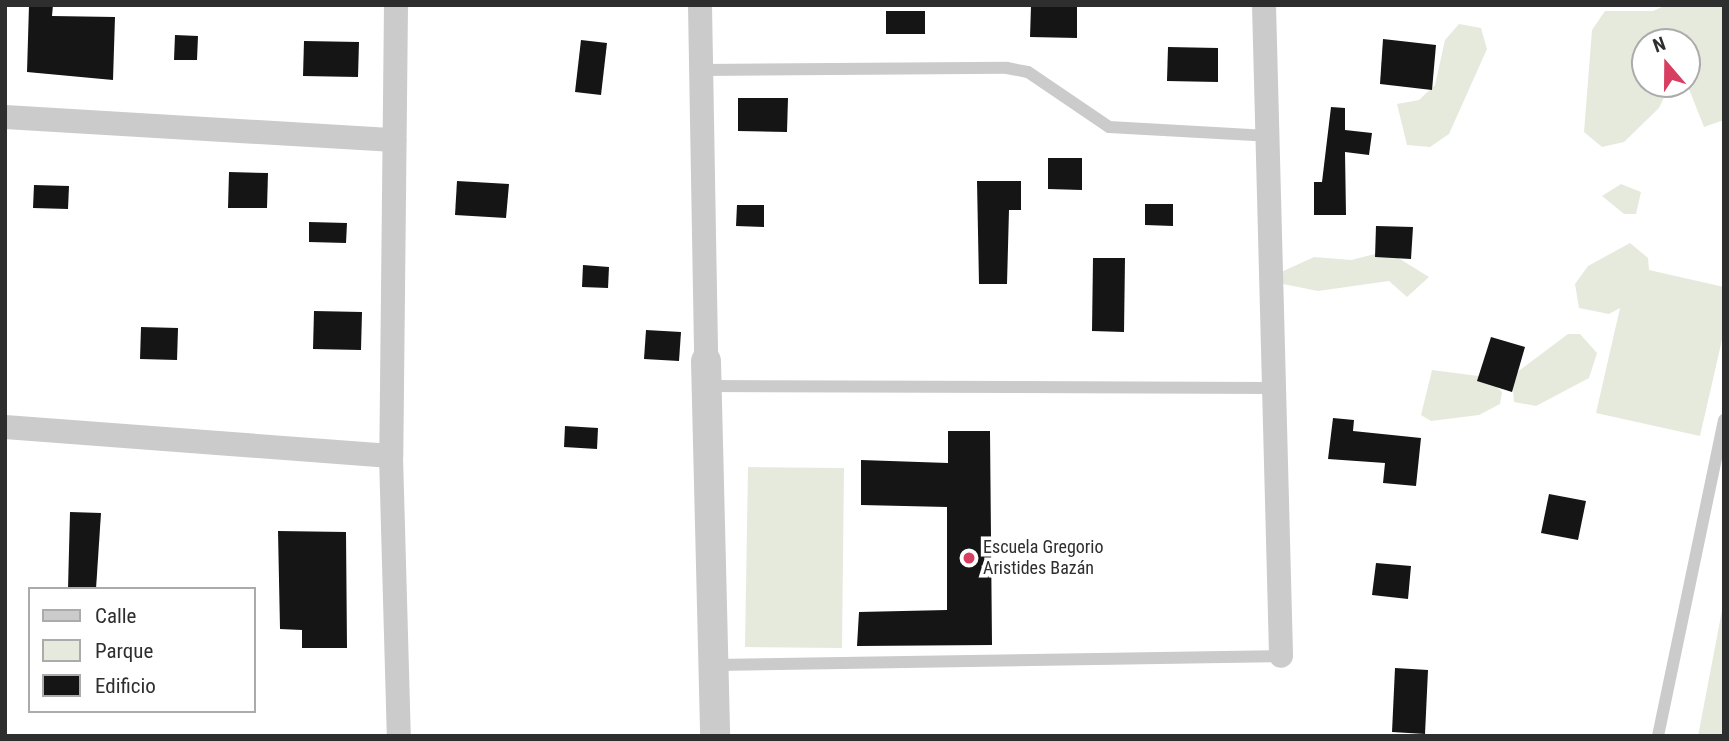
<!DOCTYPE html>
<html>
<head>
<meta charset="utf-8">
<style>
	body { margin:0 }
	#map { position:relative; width:1729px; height:741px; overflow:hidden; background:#fff; font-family:"Roboto Condensed",sans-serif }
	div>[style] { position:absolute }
	.green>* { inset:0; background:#e6eadd }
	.building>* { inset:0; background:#151515 }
	.service>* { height:12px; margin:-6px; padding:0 6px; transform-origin:6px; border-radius:6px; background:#cbcbcb }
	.minor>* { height:24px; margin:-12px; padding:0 12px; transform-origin:12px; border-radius:12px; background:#cbcbcb }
	.tertiary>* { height:30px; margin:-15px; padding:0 15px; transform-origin:15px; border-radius:15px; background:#cbcbcb }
	.dots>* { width:19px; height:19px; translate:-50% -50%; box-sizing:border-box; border:4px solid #fff; border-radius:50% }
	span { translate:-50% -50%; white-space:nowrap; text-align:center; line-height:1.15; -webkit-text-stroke:7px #fff; paint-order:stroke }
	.poi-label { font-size:18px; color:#2e2e2e }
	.left { translate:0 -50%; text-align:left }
	.frame { position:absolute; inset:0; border:7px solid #2e2e2e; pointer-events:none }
	.legend { position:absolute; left:28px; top:587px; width:228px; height:126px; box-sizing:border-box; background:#fff; border:2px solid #ababab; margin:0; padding:9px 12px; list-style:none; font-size:21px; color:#2e2e2e }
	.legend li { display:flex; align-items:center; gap:14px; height:35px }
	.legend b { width:35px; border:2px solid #ababab }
	.north { position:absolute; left:1631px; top:28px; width:70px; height:70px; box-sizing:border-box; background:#fff; border:2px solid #ababab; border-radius:50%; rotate:340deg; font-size:19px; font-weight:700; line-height:28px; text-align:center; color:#2e2e2e }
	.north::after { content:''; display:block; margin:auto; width:24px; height:32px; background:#d73e60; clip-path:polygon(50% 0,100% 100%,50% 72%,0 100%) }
</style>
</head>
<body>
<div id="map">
	<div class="green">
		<div style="clip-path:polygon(1666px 5px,1724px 5px,1724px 120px,1704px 127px,1687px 84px,1687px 42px,1645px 42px,1645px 84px,1687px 84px,1669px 87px,1659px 108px,1624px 142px,1602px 147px,1584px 132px,1592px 30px,1605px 11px,1653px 11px)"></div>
		<div style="clip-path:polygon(1459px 24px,1481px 28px,1487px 49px,1449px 134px,1430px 147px,1407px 145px,1397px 104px,1419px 100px,1435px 85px,1445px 40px)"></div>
		<div style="clip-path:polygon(1621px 184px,1641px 192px,1636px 214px,1624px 214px,1602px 196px)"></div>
		<div style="clip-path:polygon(1630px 243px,1648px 258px,1649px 270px,1724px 287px,1724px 331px,1700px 436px,1596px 413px,1620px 308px,1609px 314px,1579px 308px,1575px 284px,1588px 266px)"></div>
		<div style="clip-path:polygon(1387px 251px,1429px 277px,1407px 297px,1389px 281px,1318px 291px,1283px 284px,1277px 274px,1314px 257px,1351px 260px)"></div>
		<div style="clip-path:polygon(1568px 334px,1580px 334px,1597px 353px,1589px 378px,1536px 406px,1514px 402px,1512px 376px)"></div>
		<div style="clip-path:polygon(1432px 370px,1486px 377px,1502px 392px,1500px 404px,1479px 415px,1431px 421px,1421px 415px)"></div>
		<div style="clip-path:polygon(748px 467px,844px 468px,842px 648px,745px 647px)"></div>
		<div style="clip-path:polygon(1724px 600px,1724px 736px,1698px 736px)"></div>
	</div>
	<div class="building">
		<div style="clip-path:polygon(29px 5px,53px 5px,52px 16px,115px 17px,113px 80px,27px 72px)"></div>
		<div style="clip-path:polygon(1031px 5px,1077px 5px,1077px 38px,1030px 37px)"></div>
		<div style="clip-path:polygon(886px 11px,925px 11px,925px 34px,886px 34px)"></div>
		<div style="clip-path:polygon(175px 35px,198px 36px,197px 60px,174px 60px)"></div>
		<div style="clip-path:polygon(1383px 39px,1436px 45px,1432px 90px,1380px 84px)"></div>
		<div style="clip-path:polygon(581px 40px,607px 43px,601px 95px,575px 92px)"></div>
		<div style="clip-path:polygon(304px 41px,359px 42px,358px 77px,303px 76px)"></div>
		<div style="clip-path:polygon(1168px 47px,1218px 48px,1218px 82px,1167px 81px)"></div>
		<div style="clip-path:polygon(738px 98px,788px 98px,787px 132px,738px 131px)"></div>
		<div style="clip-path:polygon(1331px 107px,1345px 108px,1345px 130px,1372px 133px,1369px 155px,1345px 152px,1346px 215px,1314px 215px,1314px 182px,1322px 182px)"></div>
		<div style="clip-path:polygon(1048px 158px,1082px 158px,1082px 190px,1048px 189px)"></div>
		<div style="clip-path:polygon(229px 172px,268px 173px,267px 208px,228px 208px)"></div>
		<div style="clip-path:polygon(457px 181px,509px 184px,506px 218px,455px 215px)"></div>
		<div style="clip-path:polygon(977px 181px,1021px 181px,1021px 210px,1009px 210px,1007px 284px,979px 284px)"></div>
		<div style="clip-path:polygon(34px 185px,69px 186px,68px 209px,33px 208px)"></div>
		<div style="clip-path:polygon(1145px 204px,1173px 204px,1173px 226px,1145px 225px)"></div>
		<div style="clip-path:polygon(737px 205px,764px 205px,764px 227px,736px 226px)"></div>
		<div style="clip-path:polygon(309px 222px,347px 223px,346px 243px,309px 242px)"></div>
		<div style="clip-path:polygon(1376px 226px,1413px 227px,1411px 259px,1375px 257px)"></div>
		<div style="clip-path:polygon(1093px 258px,1125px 258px,1124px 332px,1092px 331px)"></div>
		<div style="clip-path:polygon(583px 265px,609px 267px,608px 288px,582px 287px)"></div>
		<div style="clip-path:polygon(314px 311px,362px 312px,361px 350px,313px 349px)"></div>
		<div style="clip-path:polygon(141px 327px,178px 328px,177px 360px,140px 359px)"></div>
		<div style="clip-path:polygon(646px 330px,681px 332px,679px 361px,644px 359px)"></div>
		<div style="clip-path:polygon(1491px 337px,1525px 347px,1512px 392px,1477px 381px)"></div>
		<div style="clip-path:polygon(1333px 418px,1354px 420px,1353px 431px,1421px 438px,1416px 486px,1383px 483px,1385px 463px,1328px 459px)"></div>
		<div style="clip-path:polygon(565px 426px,598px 428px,597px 449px,564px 447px)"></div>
		<div style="clip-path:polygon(948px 431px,990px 431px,992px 645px,857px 646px,859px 612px,947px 610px,947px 507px,861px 505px,861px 460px,948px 463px)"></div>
		<div style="clip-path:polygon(1549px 494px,1586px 501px,1578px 540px,1541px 533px)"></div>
		<div style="clip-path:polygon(70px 512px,101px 513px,96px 589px,68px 589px)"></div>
		<div style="clip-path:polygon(278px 531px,346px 532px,347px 648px,302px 648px,302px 630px,280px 629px)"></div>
		<div style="clip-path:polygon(1376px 563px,1411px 566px,1408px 599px,1372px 595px)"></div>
		<div style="clip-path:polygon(1395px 668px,1428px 670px,1425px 734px,1392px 732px)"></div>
	</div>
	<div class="service">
		<div style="left:701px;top:70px;width:306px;rotate:-0.4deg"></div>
		<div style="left:1007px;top:68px;width:21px;rotate:11deg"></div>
		<div style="left:1028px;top:72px;width:98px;rotate:34.2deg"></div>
		<div style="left:1109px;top:127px;width:159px;rotate:3.2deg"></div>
		<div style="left:707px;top:386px;width:568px;rotate:0.2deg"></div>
		<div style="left:714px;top:665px;width:567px;rotate:-0.91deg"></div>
		<div style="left:1658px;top:736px;width:323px;rotate:-78.2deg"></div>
	</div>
	<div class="minor">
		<div style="left:396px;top:5px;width:451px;rotate:90.6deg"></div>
		<div style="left:391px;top:456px;width:280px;rotate:88.4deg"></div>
		<div style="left:700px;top:5px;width:356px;rotate:89deg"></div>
		<div style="left:1264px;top:5px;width:651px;rotate:88.5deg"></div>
		<div style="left:5px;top:117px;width:390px;rotate:3.4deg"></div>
		<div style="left:5px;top:427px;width:387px;rotate:4.3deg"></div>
	</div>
	<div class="tertiary">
		<div style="left:706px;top:361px;width:375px;rotate:88.6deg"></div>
	</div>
	<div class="dots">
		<div style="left:969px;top:558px;background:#d73e60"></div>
	</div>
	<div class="poi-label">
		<span class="left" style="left:983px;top:558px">Escuela Gregorio<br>Aristides Bazán</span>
	</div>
	<div class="frame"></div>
	<ul class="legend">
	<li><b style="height:9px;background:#cbcbcb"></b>Calle</li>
	<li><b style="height:19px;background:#e6eadd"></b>Parque</li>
	<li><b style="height:19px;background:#151515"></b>Edificio</li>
	</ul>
	<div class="north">N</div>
</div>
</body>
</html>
